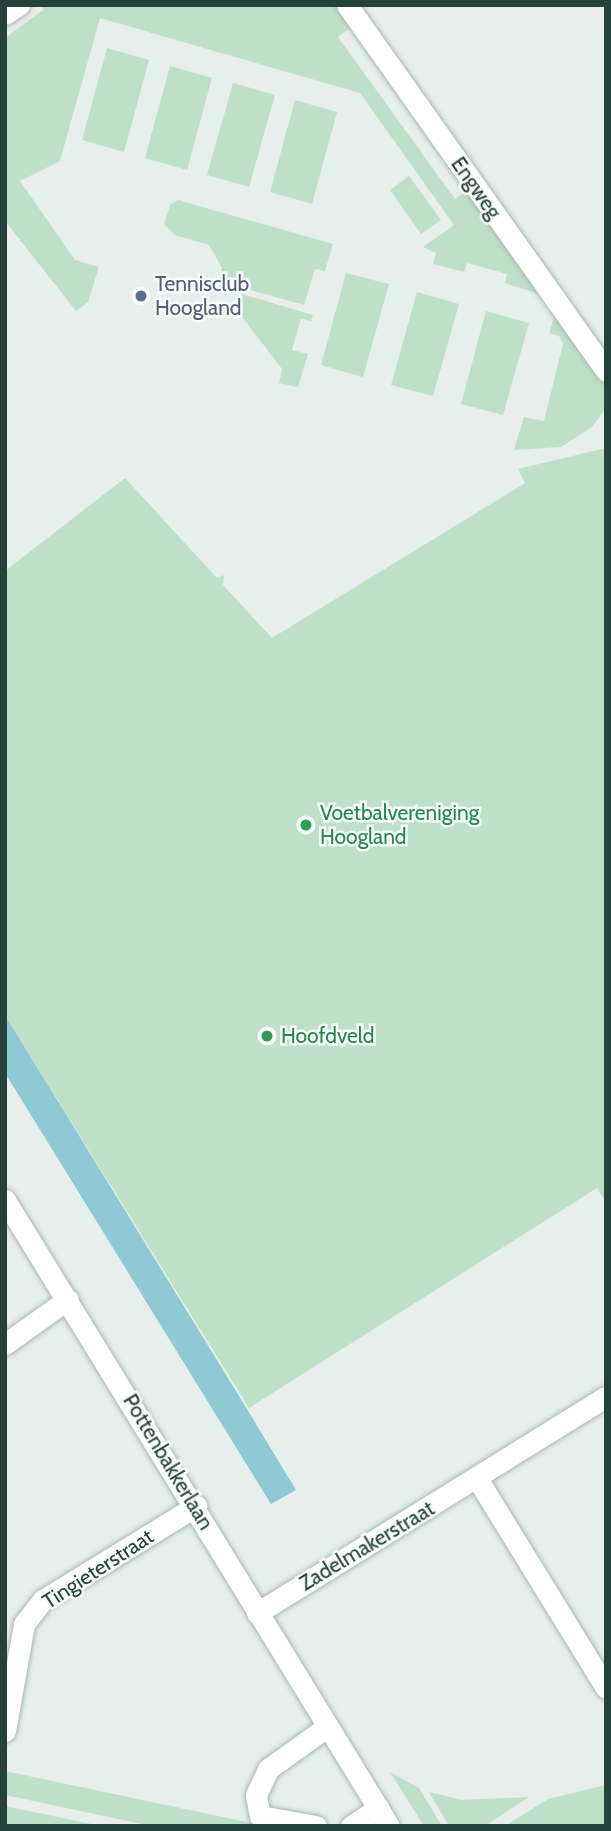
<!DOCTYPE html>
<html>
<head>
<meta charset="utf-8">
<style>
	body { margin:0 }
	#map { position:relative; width:611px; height:1831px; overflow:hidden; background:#e6efeb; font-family:Cabin,sans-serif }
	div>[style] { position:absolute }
	.green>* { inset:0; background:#bfe0c8 }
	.water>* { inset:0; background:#8ec9d4 }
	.roads { filter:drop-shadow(0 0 2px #a8b8b2) drop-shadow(0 0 2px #a8b8b2) }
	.minor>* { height:21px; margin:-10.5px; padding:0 10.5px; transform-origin:10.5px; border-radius:10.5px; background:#fff }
	.dots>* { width:19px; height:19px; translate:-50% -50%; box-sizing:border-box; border:4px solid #f7fbf9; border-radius:50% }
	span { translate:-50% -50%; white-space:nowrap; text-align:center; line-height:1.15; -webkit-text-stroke:5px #f7fbf9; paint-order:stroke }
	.street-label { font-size:21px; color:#24423a }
	.service-label { font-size:21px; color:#4e5e75 }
	.left { translate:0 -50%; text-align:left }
	.leisure-label { font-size:21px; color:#27864d }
	.frame { position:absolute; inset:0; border:7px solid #24423a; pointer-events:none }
</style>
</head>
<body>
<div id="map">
	<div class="green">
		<div style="clip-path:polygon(41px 5px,341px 5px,355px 24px,338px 37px,455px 199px,468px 190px,547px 297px,505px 283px,507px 274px,467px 263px,464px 272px,433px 264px,436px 253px,423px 247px,454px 225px,360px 93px,100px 18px,60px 161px,20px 181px,75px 260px,99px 267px,88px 302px,76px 311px,5px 221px,5px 38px,43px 10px)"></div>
		<div style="clip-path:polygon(107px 48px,149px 60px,124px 152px,82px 140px)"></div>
		<div style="clip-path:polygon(170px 66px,212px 78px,187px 170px,145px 158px)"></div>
		<div style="clip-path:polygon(233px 83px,275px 95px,249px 187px,207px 175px)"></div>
		<div style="clip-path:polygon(295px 100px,337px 112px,312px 204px,270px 192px)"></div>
		<div style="clip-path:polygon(409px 176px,441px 220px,421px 234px,390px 190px)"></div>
		<div style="clip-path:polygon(178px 200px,333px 244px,325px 271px,315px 269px,304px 305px,219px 281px,222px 268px,209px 245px,175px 235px,164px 224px,170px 205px)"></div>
		<div style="clip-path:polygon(346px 273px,389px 284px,363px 377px,321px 365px)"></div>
		<div style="clip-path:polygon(417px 292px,459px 304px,433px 396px,391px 385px)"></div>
		<div style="clip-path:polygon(242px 294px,313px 315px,311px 321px,301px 319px,292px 350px,308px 354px,298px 387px,279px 383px,282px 369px,236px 309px)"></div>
		<div style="clip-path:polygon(557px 308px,605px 378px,606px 408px,592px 427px,561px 447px,514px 450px,524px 417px,544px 421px,563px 344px,559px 336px,549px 333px)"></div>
		<div style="clip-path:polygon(486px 311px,529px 323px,503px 415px,461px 404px)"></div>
		<div style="clip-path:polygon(606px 448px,606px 1203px,597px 1188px,249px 1408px,5px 1015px,5px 571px,125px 478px,217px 578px,224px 575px,223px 585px,272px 638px,525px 483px,518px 469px)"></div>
		<div style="clip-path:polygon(5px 1771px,265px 1826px,151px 1826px,5px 1795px)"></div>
		<div style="clip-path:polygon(390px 1772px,419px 1788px,442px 1826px,424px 1826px)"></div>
		<div style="clip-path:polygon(606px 1785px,606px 1825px,505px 1826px,548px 1799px)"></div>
		<div style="clip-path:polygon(429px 1792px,462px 1800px,529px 1797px,485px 1826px,449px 1826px)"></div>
		<div style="clip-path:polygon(5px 1806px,101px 1826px,5px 1826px)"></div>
	</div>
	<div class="water">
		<div style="clip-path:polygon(5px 1015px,239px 1396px,296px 1490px,271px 1504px,5px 1073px)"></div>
	</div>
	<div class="roads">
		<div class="minor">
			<div style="left:347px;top:5px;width:448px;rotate:54.7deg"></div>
			<div style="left:5px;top:14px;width:17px;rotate:-33deg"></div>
			<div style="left:5px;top:1200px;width:734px;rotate:58.47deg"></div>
			<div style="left:5px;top:1344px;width:77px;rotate:-35.5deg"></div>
			<div style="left:478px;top:1480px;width:244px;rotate:58.4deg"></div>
			<div style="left:257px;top:1613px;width:410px;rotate:-31.8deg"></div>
			<div style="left:5px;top:1731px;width:109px;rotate:-79.9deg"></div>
			<div style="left:24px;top:1624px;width:31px;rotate:-52deg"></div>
			<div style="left:43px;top:1600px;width:180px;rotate:-31.6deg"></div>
			<div style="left:316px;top:1826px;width:57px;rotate:-169.9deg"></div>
			<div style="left:260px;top:1816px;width:21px;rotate:-101deg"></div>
			<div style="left:256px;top:1795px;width:29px;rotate:-65deg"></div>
			<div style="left:268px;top:1769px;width:70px;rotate:-35.7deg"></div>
			<div style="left:351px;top:1826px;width:33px;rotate:-33deg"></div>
		</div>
	</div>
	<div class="dots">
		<div style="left:141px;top:296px;background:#5c6f8a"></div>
		<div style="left:306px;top:825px;background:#2e9e5b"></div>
		<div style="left:267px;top:1036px;background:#2e9e5b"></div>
	</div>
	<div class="street-label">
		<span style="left:476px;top:188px;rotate:55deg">Engweg</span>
		<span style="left:168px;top:1462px;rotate:59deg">Pottenbakkerlaan</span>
		<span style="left:367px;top:1546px;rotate:-31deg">Zadelmakerstraat</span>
		<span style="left:98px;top:1569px;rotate:-33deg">Tingieterstraat</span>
	</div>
	<div class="service-label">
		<span class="left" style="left:155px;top:296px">Tennisclub<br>Hoogland</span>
	</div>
	<div class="leisure-label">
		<span class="left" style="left:320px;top:825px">Voetbalvereniging<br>Hoogland</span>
		<span class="left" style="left:281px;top:1036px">Hoofdveld</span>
	</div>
	<div class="frame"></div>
</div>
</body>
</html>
